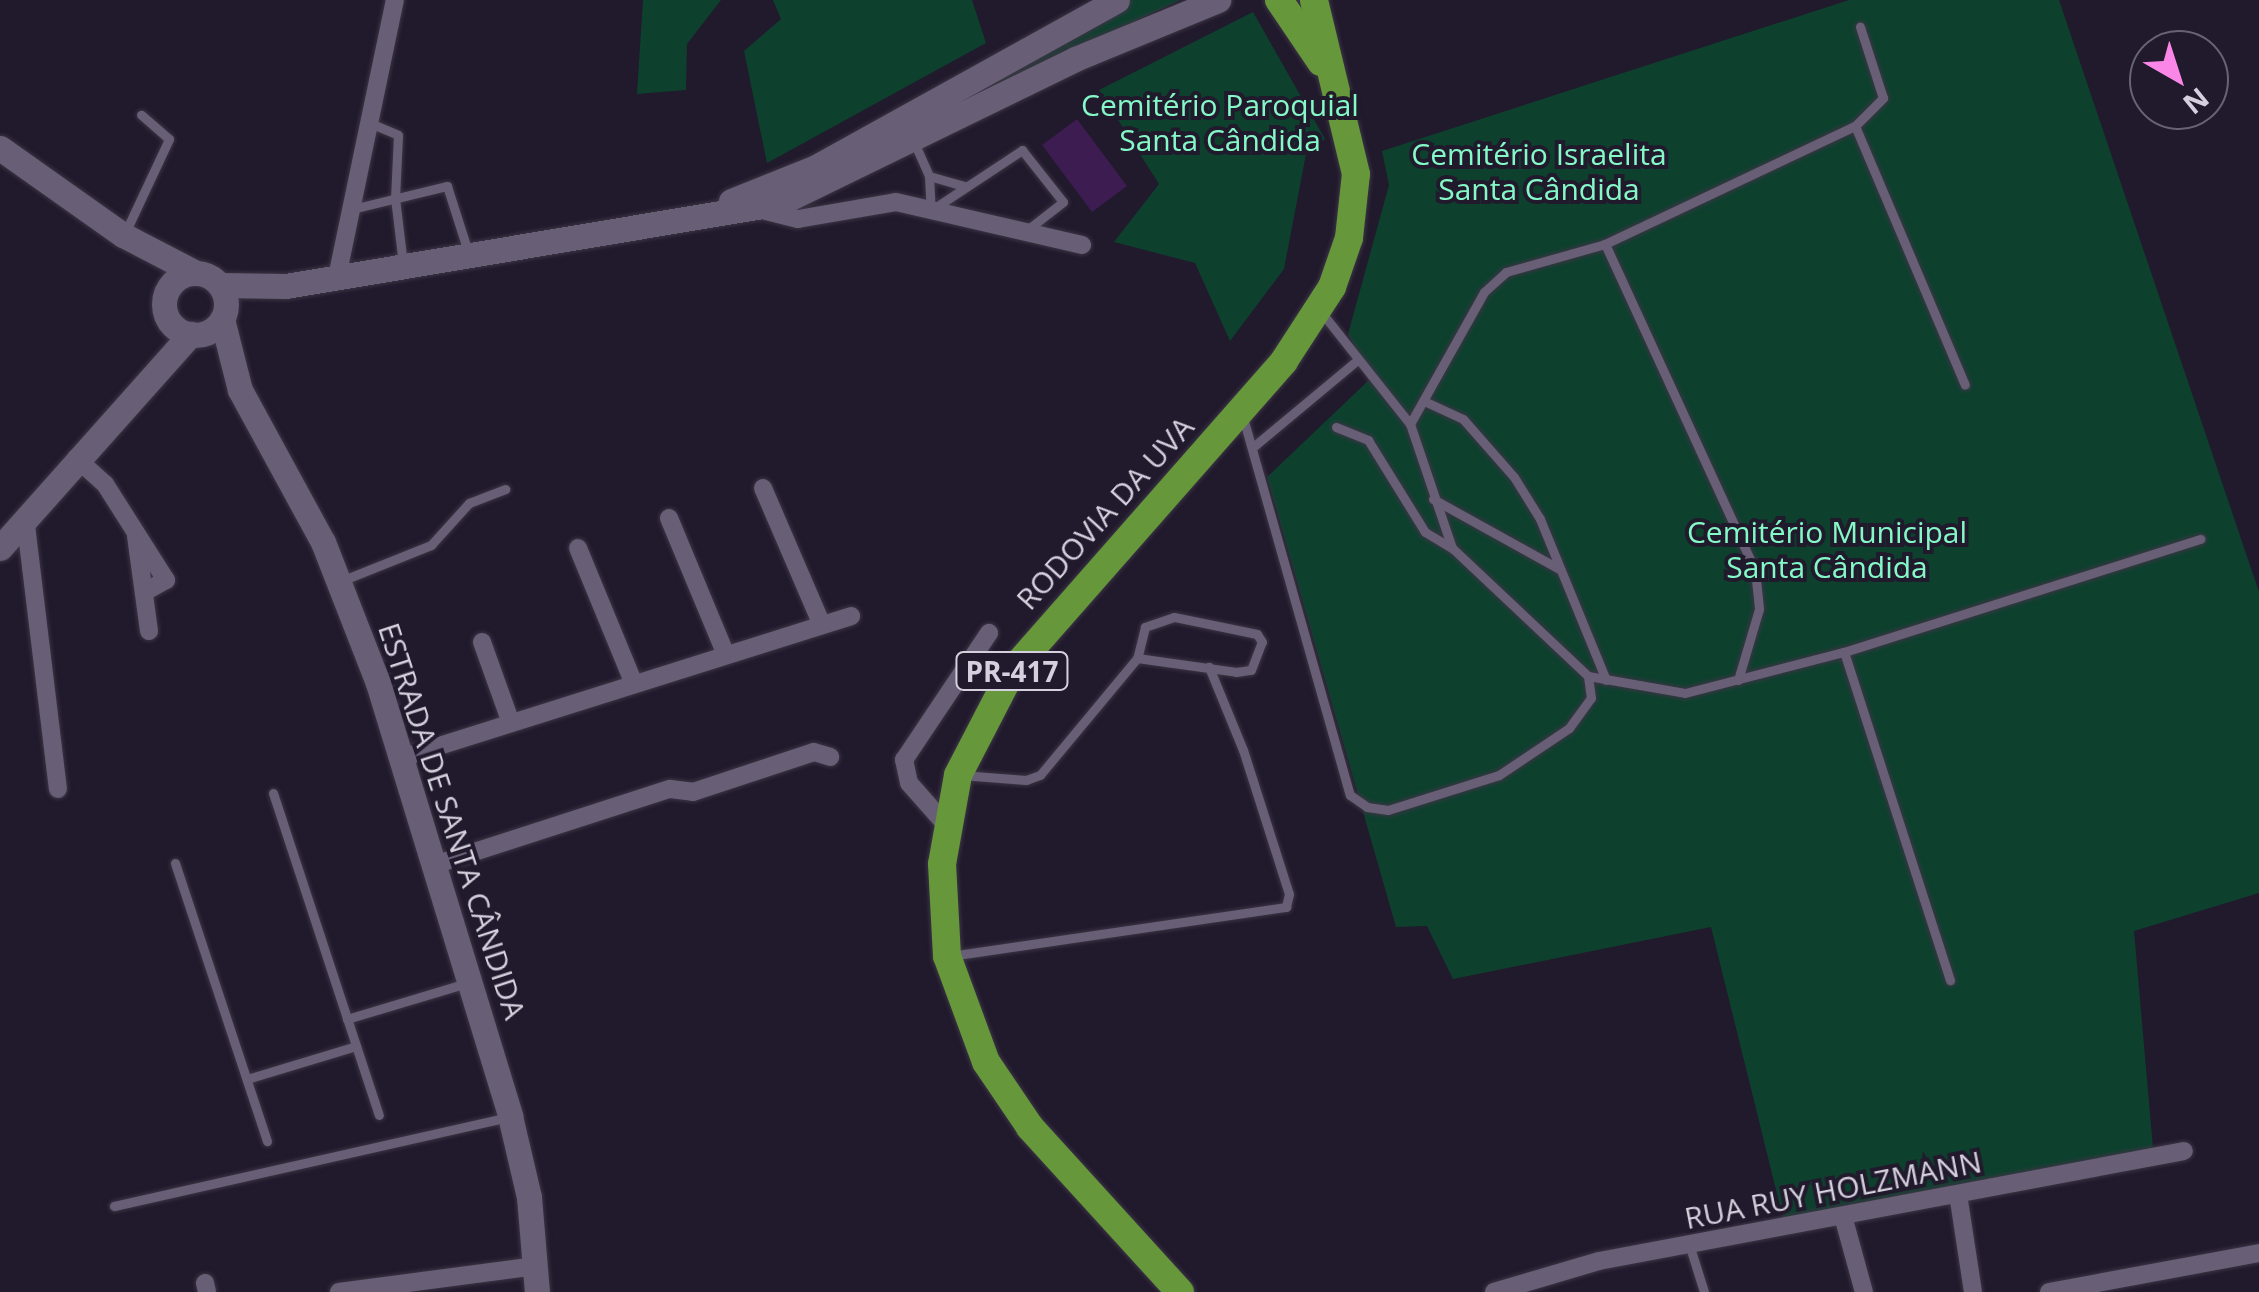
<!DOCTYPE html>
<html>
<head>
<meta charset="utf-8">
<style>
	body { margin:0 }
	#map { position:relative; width:2259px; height:1292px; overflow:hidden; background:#21192c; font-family:"Open Sans",sans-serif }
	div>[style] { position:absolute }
	.green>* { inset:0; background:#0d412e }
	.building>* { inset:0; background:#3d1c52 }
	.roads { filter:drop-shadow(0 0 2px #3b3544) drop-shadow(0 0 2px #3b3544) }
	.service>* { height:9px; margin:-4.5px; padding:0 4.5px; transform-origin:4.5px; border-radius:4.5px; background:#685f76 }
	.minor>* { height:18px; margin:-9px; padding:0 9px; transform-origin:9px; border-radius:9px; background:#685f76 }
	.secondary>* { height:25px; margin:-12.5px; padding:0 12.5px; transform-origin:12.5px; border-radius:12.5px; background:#685f76 }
	.secondary>.ring { margin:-12.5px; padding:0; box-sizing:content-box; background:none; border:25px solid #685f76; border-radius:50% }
	.trunk>* { height:28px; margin:-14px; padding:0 14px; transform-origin:14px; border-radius:14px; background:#66983b }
	span { translate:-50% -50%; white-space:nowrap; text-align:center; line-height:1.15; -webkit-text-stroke:8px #21192c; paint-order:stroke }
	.shield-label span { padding:2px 8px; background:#21192c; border:2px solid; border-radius:8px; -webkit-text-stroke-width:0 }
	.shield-label { font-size:28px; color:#d5d0dd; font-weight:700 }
	.park-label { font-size:30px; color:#84f8c7 }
	.street-label { font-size:30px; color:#d5d0dd }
	.north { position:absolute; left:2129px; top:30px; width:100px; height:100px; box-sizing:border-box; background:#21192c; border:2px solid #696273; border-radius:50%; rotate:141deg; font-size:28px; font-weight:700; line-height:40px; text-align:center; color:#d5d0dd }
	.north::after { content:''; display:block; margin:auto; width:35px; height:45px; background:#fa87e7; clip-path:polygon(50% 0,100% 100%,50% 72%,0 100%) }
</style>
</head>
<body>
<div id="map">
	<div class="green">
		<div style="clip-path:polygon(643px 0,721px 0,687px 44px,686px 90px,637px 94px)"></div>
		<div style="clip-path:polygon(773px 0,972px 0,986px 43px,767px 163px,744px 51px,781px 19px)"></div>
		<div style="clip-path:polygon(1129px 0,1180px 0,934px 117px,1027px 59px)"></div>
		<div style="clip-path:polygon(1849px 0,2059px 0,2259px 592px,2259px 893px,2134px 931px,2153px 1148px,1783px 1218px,1711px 927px,1453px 979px,1427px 926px,1396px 927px,1267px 477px,1370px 379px,1348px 334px,1389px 185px,1382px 151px)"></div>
		<div style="clip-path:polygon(1253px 12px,1325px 139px,1306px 154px,1284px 269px,1230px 341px,1195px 263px,1114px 242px,1159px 184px,1099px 90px)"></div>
	</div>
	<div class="building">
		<div style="clip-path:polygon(1077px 119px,1127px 186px,1092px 212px,1042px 145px)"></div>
	</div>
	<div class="roads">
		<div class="service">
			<div style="left:370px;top:123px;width:30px;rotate:23deg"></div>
			<div style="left:398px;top:135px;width:63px;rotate:92.7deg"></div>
			<div style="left:395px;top:198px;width:66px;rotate:83.1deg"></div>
			<div style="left:1855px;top:126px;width:281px;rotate:67deg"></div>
			<div style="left:914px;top:142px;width:37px;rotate:66deg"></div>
			<div style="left:929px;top:176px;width:34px;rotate:87deg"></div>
			<div style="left:929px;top:176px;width:36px;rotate:16deg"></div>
			<div style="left:352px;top:209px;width:98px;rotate:-13.6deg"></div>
			<div style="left:447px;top:186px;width:69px;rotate:72.3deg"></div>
			<div style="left:933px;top:209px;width:107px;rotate:-33.5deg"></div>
			<div style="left:1022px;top:150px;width:66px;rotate:51.7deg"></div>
			<div style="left:1063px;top:202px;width:46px;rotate:142.1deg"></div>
			<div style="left:125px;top:233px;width:104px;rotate:-64.9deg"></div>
			<div style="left:169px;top:139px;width:37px;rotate:-139deg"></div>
			<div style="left:1605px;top:244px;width:359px;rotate:65.3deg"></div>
			<div style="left:1755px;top:570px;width:39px;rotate:84deg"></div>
			<div style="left:1759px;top:609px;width:74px;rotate:106.5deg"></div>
			<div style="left:1424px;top:401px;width:43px;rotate:24.8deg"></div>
			<div style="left:1463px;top:419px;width:77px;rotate:48.7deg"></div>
			<div style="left:1514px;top:477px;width:49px;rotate:58.2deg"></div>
			<div style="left:1540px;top:519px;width:174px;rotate:67.7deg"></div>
			<div style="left:1242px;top:414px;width:396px;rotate:74.2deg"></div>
			<div style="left:1350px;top:795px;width:21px;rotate:35deg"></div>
			<div style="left:1367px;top:807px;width:21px;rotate:8deg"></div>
			<div style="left:1388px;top:810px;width:116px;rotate:-17.5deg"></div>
			<div style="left:1499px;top:775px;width:84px;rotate:-33.9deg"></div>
			<div style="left:1569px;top:728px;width:37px;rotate:-54deg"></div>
			<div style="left:1591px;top:698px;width:22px;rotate:-98deg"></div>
			<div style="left:1588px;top:676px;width:187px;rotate:-136.7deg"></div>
			<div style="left:1452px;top:548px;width:131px;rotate:-108.7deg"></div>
			<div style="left:1410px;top:424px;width:142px;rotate:-128.4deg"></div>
			<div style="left:1410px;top:424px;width:151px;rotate:-60.7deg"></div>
			<div style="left:1484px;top:292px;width:30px;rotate:-42deg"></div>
			<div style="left:1506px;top:272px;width:103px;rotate:-15.8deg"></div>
			<div style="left:1605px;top:244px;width:276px;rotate:-25.3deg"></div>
			<div style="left:1855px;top:126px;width:40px;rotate:-45deg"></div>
			<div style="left:1883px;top:98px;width:75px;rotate:-107.9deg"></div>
			<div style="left:1336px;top:427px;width:35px;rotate:22deg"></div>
			<div style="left:1368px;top:440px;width:108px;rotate:58.2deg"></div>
			<div style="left:1425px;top:532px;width:31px;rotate:31deg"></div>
			<div style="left:1253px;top:447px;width:133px;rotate:-39.8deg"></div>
			<div style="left:1433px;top:499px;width:146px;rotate:29deg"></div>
			<div style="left:341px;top:581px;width:97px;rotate:-21.8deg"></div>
			<div style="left:431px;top:545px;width:57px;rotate:-47.9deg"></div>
			<div style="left:469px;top:503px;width:39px;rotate:-21deg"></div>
			<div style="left:1844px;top:652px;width:374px;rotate:-17.6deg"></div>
			<div style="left:1588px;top:676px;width:98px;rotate:9.9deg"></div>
			<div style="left:1685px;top:693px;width:164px;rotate:-14.5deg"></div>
			<div style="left:1844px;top:652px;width:345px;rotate:72.1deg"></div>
			<div style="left:961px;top:775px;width:65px;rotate:4.4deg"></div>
			<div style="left:1026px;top:780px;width:15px;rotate:-20deg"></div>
			<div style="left:1040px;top:775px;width:152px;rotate:-50.3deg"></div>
			<div style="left:1137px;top:658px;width:100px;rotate:8deg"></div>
			<div style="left:1236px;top:672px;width:15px;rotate:-8deg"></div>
			<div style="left:1251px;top:670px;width:30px;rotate:-69deg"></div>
			<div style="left:1262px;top:642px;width:9px;rotate:-122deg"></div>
			<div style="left:1257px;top:634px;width:85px;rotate:-168.4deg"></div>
			<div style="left:1174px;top:617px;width:31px;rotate:161deg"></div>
			<div style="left:1145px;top:627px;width:32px;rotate:104deg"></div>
			<div style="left:273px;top:793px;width:339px;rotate:71.8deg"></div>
			<div style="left:175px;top:863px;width:293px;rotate:71.7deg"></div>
			<div style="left:950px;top:956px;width:340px;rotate:-8.3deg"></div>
			<div style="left:1286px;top:907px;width:13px;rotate:-77deg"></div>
			<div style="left:1289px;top:894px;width:151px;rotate:-107.7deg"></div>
			<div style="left:1243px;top:750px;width:90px;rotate:-112.3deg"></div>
			<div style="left:347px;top:1019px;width:122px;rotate:-16.7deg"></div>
			<div style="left:247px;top:1079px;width:114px;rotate:-16.8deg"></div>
			<div style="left:114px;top:1206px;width:404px;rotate:-12.7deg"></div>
			<div style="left:1689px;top:1244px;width:50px;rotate:72.6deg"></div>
		</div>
		<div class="minor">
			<div style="left:758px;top:209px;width:41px;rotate:14deg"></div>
			<div style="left:798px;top:219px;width:99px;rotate:-9.8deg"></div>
			<div style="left:896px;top:202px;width:191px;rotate:13deg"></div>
			<div style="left:337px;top:277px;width:283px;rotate:-78.2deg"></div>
			<div style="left:76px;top:458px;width:39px;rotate:42deg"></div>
			<div style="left:105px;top:484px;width:114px;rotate:57.6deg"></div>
			<div style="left:166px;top:580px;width:25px;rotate:151deg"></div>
			<div style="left:763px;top:488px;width:149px;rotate:66.7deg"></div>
			<div style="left:25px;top:517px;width:274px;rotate:83.1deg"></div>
			<div style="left:669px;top:518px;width:148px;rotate:67.4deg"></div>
			<div style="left:136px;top:536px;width:96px;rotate:82.2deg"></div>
			<div style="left:578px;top:548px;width:147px;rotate:67.6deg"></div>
			<div style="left:482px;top:642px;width:86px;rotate:70.3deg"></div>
			<div style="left:401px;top:758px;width:472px;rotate:-17.5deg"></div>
			<div style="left:947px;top:826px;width:57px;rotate:-131.5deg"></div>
			<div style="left:909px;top:783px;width:24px;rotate:-102deg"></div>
			<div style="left:904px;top:760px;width:153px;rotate:-56.2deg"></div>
			<div style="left:434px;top:865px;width:248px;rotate:-17.9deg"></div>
			<div style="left:670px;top:789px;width:23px;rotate:7deg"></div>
			<div style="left:693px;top:792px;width:127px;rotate:-18.3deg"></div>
			<div style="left:814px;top:752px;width:17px;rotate:17deg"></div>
			<div style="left:1958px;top:1194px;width:99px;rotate:81.3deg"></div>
			<div style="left:1843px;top:1216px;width:79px;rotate:74.6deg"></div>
			<div style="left:205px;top:1283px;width:9px;rotate:77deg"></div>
			<div style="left:339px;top:1292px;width:199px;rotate:-7.5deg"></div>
			<div style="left:1494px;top:1292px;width:109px;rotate:-16.4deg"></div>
			<div style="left:1599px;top:1261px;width:595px;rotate:-10.65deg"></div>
			<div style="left:2049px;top:1292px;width:214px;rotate:-10.5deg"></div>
		</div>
		<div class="secondary">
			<div style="left:0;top:148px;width:151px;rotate:35.3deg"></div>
			<div style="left:123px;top:235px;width:82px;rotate:27.5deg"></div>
			<div style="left:731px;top:201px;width:92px;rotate:-21.8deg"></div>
			<div style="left:816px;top:167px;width:344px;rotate:-29deg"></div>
			<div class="ring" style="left:164px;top:273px;width:37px;height:37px"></div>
			<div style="left:220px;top:285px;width:66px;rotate:0.9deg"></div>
			<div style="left:286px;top:286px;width:501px;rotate:-9.54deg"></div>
			<div style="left:780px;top:203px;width:328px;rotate:-26deg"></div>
			<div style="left:1075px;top:59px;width:155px;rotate:-22.4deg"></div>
			<div style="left:222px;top:319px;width:73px;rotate:75.8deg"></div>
			<div style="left:240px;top:390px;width:173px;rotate:61.4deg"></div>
			<div style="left:323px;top:542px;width:151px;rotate:68.7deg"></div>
			<div style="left:378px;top:683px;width:453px;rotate:73deg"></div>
			<div style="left:510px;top:1116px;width:83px;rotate:76.8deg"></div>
			<div style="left:529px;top:1197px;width:95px;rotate:85.2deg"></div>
			<div style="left:0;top:548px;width:287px;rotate:-48.3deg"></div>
		</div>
		<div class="trunk">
			<div style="left:1279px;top:0;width:75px;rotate:55.9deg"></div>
			<div style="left:1180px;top:1292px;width:223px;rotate:-132.3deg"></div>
			<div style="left:1030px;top:1127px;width:78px;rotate:-124.1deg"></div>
			<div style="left:986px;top:1062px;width:113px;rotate:-110.2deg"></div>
			<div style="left:947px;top:956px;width:92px;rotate:-93.1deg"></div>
			<div style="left:942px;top:864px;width:90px;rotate:-79.8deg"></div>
			<div style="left:958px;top:775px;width:117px;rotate:-62.6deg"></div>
			<div style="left:1012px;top:671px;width:412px;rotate:-48.7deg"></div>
			<div style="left:1284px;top:361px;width:88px;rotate:-57deg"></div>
			<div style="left:1332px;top:287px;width:52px;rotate:-70.9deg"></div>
			<div style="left:1349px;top:238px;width:64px;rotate:-83.8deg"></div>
			<div style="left:1356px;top:174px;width:179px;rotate:-103.6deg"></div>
		</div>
	</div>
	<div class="shield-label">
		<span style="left:1012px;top:671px">PR-417</span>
	</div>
	<div class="park-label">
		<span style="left:1220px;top:122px">Cemitério Paroquial<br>Santa Cândida</span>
		<span style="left:1539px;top:171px">Cemitério Israelita<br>Santa Cândida</span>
		<span style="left:1827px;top:549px">Cemitério Municipal<br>Santa Cândida</span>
	</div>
	<div class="street-label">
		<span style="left:1105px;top:513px;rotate:-48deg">RODOVIA DA UVA</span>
		<span style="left:452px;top:821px;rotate:72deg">ESTRADA DE SANTA CÂNDIDA</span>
		<span style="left:1833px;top:1190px;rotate:-11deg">RUA RUY HOLZMANN</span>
	</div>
	<div class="north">N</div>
</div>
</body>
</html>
